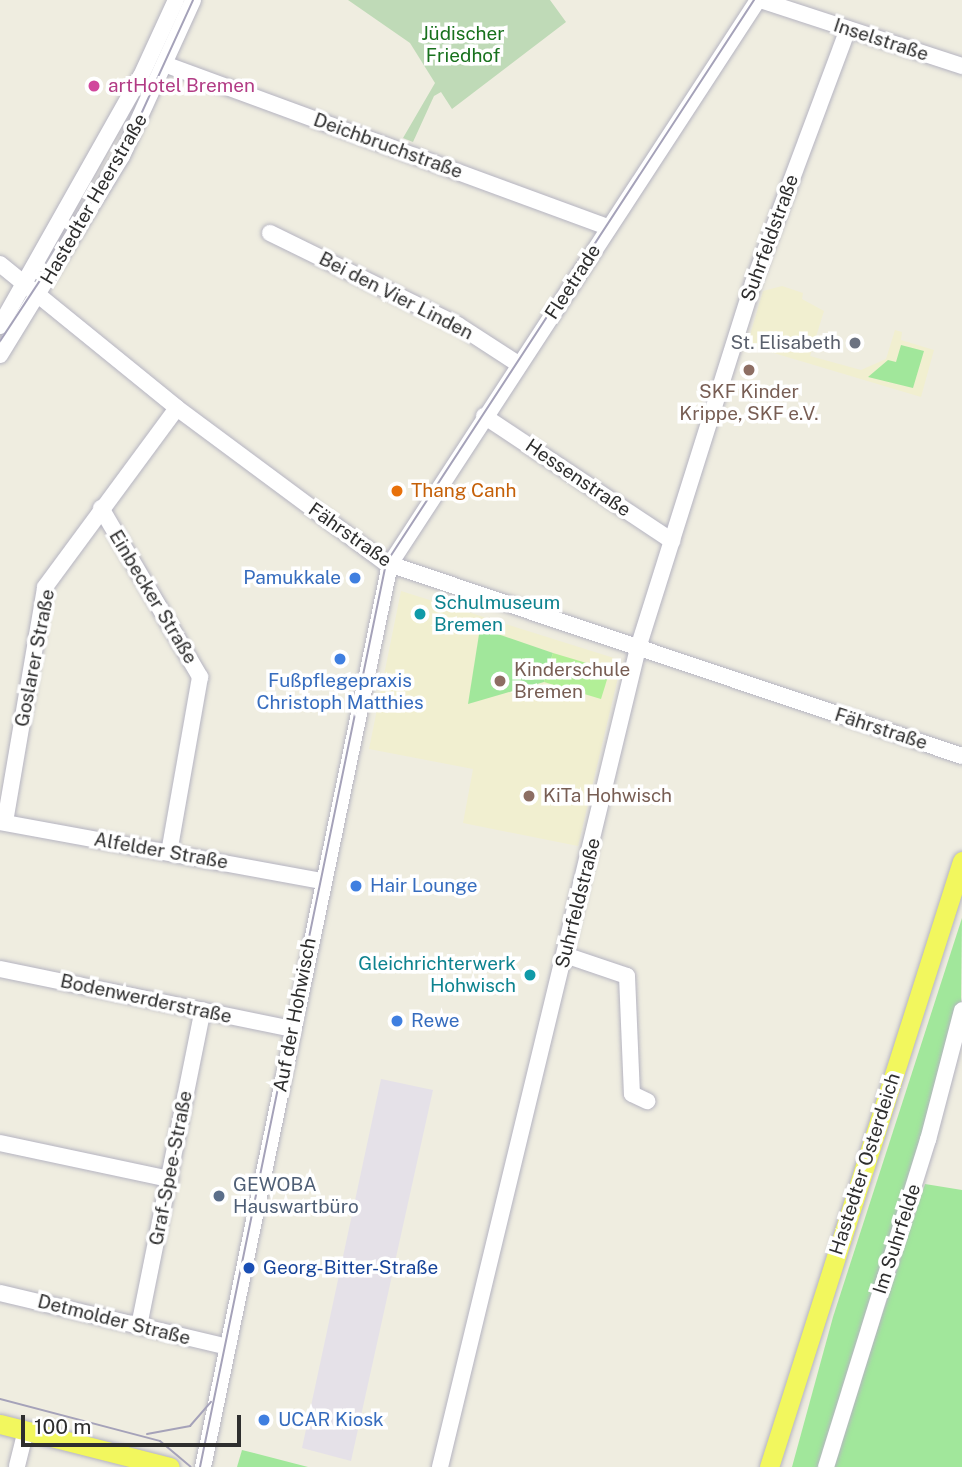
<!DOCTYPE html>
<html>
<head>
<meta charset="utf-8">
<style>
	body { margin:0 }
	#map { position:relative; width:962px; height:1467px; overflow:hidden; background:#efede0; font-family:"Public Sans",sans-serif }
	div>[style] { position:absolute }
	.industrial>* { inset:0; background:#e5e1e8 }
	.education>* { inset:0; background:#f1efd0 }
	.green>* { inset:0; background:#a1e79b }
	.cemetery>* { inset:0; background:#bfdab7 }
	.pitch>* { inset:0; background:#b2ef97 }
	.roads { filter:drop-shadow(0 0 2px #b5b4c1) drop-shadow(0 0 2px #b5b4c1) }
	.minor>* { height:16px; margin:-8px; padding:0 8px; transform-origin:8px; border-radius:8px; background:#fff }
	.major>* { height:19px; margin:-9.5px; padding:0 9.5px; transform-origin:9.5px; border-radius:9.5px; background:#f2f75e }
	.tram>* { height:2px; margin:-1px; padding:0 1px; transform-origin:1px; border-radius:1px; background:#a5a2b9 }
	.dots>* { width:19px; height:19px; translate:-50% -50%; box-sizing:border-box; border:4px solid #fff; border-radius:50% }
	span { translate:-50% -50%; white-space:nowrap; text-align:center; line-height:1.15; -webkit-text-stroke:7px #fff; paint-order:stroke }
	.park-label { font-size:19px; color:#18711d }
	.street-label { font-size:19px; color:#2e2e2e }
	.hotel-label { font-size:19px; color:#b23c85 }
	.left { translate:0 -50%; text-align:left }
	.worship-label { font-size:19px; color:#5b616d }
	.right { translate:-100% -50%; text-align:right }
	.education-label { font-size:19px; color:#785e54 }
	.food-label { font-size:19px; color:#c56008 }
	.shop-label { font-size:19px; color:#366cbe }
	.culture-label { font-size:19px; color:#0d838f }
	.service-label { font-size:19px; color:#4e5e75 }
	.transit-label { font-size:19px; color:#164399 }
	.scale { position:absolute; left:21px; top:1415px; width:220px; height:32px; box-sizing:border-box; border:4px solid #2e2e2e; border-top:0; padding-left:9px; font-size:21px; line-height:24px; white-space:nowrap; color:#2e2e2e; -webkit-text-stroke:5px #fff; paint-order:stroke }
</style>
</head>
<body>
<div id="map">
	<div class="industrial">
		<div style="clip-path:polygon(381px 1079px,433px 1090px,351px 1461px,302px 1448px)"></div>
	</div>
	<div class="education">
		<div style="clip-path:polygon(782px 286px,803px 293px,802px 299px,824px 311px,810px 356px,861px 370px,886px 359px,895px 330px,902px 332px,901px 340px,934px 350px,921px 397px,747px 345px,763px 291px)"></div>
		<div style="clip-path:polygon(401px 591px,617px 659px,621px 665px,578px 846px,463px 823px,473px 769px,369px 749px)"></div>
	</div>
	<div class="green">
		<div style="clip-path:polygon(901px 345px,924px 351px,913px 388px,868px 377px,888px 360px,896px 362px)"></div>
		<div style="clip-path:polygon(480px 628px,553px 653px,544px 682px,468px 704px)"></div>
		<div style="clip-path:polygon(962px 918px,961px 1003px,822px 1467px,792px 1467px,833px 1317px)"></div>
		<div style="clip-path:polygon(925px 1184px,962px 1190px,962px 1467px,832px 1467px)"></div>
		<div style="clip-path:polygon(242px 1450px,308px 1467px,237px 1467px)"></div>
	</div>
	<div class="cemetery">
		<div style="clip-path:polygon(348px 0,550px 0,566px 22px,452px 109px,441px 92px,434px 96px,413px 142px,403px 138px,435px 83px,410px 43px)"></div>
	</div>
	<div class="pitch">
		<div style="clip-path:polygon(553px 653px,610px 670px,601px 699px,544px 682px)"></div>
	</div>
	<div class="roads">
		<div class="minor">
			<div style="left:760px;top:0;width:213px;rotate:18.1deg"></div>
			<div style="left:167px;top:65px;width:470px;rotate:20.2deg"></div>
			<div style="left:270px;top:233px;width:209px;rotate:26.1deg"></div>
			<div style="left:458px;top:325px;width:72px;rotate:33deg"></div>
			<div style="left:0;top:264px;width:228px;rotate:39.1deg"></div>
			<div style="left:177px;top:408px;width:260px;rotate:36.6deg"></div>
			<div style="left:386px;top:563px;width:607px;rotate:18.52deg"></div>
			<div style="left:0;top:326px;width:287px;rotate:-60.6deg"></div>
			<div style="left:141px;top:76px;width:84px;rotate:-65.3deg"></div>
			<div style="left:0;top:355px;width:233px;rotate:-58.5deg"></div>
			<div style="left:122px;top:156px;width:171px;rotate:-65.5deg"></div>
			<div style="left:484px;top:416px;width:226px;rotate:33.6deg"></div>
			<div style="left:101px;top:508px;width:196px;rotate:59.6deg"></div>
			<div style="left:200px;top:677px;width:178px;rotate:100deg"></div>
			<div style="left:0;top:822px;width:328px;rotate:10.4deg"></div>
			<div style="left:5px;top:822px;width:238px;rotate:-80.3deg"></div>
			<div style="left:45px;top:587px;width:222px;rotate:-53.6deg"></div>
			<div style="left:565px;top:955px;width:65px;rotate:18.7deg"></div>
			<div style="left:627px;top:976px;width:118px;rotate:87.6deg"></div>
			<div style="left:632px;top:1094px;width:17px;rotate:25deg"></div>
			<div style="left:0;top:969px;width:299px;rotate:11.6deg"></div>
			<div style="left:0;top:1143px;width:174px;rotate:12deg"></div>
			<div style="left:0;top:1293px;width:234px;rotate:13.3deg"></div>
			<div style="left:139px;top:1326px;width:322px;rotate:-78.6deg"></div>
			<div style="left:17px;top:1466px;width:36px;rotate:-76deg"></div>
			<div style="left:203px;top:1467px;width:922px;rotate:-78.3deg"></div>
			<div style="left:390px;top:564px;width:673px;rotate:-56.88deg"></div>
			<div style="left:440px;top:1467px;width:843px;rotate:-76.41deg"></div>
			<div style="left:638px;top:648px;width:383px;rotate:-72.5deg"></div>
			<div style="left:753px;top:283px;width:271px;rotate:-69.5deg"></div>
			<div style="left:826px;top:1467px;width:343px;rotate:-72.7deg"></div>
			<div style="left:928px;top:1140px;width:134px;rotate:-75.3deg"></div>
		</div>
		<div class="major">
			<div style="left:0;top:1424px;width:175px;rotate:14.2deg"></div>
			<div style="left:769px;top:1467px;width:636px;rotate:-72.33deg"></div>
		</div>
	</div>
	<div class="tram">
		<div style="left:0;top:341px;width:222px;rotate:-56.6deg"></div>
		<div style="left:122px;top:156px;width:171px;rotate:-65.5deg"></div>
		<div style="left:0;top:1399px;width:165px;rotate:14.7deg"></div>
		<div style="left:160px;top:1441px;width:40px;rotate:40deg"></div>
		<div style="left:147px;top:1434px;width:44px;rotate:-10.5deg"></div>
		<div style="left:190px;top:1426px;width:32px;rotate:-49deg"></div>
		<div style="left:200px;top:1467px;width:923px;rotate:-78.37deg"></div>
		<div style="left:386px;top:563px;width:673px;rotate:-56.83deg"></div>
	</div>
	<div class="dots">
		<div style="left:94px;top:86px;background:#d1479c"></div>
		<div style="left:855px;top:343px;background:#6b7280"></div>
		<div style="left:749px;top:370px;background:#8d6e63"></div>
		<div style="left:397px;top:491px;background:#e8710a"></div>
		<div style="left:355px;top:578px;background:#3f7fe0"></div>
		<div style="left:420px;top:614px;background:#0f9aa8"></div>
		<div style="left:340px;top:659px;background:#3f7fe0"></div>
		<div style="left:500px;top:681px;background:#8d6e63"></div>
		<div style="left:529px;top:796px;background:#8d6e63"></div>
		<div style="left:356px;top:886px;background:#3f7fe0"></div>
		<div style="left:530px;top:975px;background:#0f9aa8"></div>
		<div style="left:397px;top:1021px;background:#3f7fe0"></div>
		<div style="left:219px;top:1196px;background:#5c6f8a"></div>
		<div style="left:249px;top:1268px;background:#1a4fb4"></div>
		<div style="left:264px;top:1420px;background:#3f7fe0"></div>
	</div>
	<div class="park-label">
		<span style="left:463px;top:45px">Jüdischer<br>Friedhof</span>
	</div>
	<div class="street-label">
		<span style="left:881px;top:40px;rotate:18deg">Inselstraße</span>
		<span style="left:388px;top:146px;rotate:20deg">Deichbruchstraße</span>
		<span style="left:94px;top:199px;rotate:-60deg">Hastedter Heerstraße</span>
		<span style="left:770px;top:238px;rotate:-70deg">Suhrfeldstraße</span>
		<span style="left:573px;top:282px;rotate:-57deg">Fleetrade</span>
		<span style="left:396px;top:296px;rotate:27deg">Bei den Vier Linden</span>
		<span style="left:578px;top:478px;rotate:34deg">Hessenstraße</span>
		<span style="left:350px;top:535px;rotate:35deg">Fährstraße</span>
		<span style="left:153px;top:597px;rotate:59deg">Einbecker Straße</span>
		<span style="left:35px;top:658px;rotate:-79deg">Goslarer Straße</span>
		<span style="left:881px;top:729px;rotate:18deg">Fährstraße</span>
		<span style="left:161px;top:851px;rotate:10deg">Alfelder Straße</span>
		<span style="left:578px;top:903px;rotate:-76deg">Suhrfeldstraße</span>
		<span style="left:146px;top:999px;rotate:12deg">Bodenwerderstraße</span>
		<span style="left:295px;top:1015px;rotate:-79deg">Auf der Hohwisch</span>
		<span style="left:865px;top:1164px;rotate:-72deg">Hastedter Osterdeich</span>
		<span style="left:171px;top:1168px;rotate:-79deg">Graf-Spee-Straße</span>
		<span style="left:897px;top:1239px;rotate:-72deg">Im Suhrfelde</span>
		<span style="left:114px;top:1320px;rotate:14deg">Detmolder Straße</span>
	</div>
	<div class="hotel-label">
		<span class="left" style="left:108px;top:86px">artHotel Bremen</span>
	</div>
	<div class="worship-label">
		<span class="right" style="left:841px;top:343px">St. Elisabeth</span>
	</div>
	<div class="education-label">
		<span style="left:749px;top:403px">SKF Kinder<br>Krippe, SKF e.V.</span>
		<span class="left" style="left:514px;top:681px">Kinderschule<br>Bremen</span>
		<span class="left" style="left:543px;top:796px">KiTa Hohwisch</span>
	</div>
	<div class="food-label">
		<span class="left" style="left:411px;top:491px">Thang Canh</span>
	</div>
	<div class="shop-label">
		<span class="right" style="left:341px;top:578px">Pamukkale</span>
		<span style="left:340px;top:692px">Fußpflegepraxis<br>Christoph Matthies</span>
		<span class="left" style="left:370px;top:886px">Hair Lounge</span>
		<span class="left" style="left:411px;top:1021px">Rewe</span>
		<span class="left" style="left:278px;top:1420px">UCAR Kiosk</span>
	</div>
	<div class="culture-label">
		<span class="left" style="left:434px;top:614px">Schulmuseum<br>Bremen</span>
		<span class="right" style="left:516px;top:975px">Gleichrichterwerk<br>Hohwisch</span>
	</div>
	<div class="service-label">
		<span class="left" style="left:233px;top:1196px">GEWOBA<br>Hauswartbüro</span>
	</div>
	<div class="transit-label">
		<span class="left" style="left:263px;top:1268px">Georg-Bitter-Straße</span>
	</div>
	<div class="scale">100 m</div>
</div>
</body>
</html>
